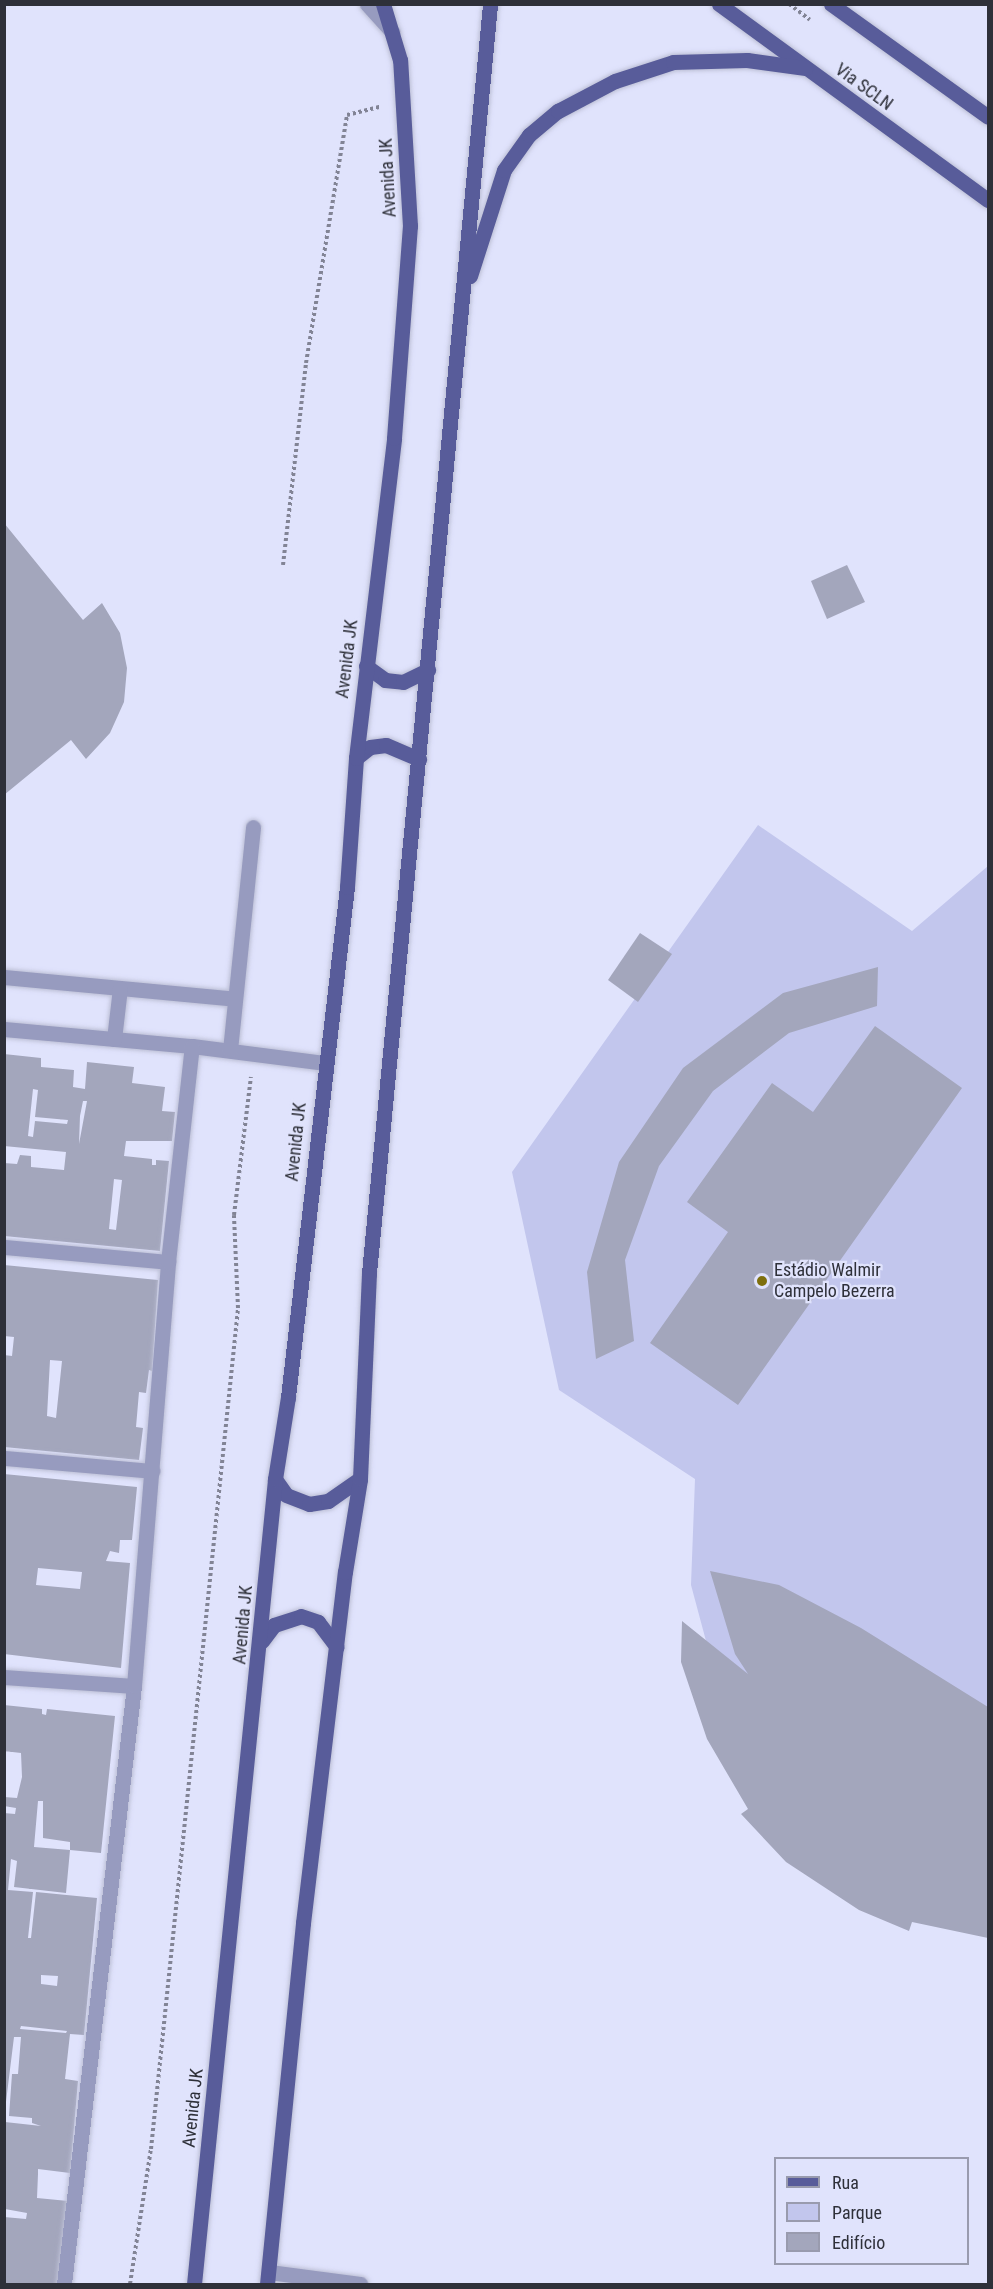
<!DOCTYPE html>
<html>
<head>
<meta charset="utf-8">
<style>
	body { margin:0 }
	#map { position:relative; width:993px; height:2289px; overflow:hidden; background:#e0e3fc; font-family:"Roboto Condensed",sans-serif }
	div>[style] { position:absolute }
	.green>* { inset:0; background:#c2c6ed }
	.building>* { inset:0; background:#a3a6bc }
	.path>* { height:4px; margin-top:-2px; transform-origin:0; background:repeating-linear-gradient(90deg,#828495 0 3px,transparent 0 6px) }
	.roads { filter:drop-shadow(0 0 2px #bcbfd5) drop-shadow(0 0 2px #bcbfd5) }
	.minor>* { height:15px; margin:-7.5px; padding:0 7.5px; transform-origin:7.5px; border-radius:7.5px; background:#979bbf }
	.major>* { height:15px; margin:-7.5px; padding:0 7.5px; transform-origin:7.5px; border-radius:7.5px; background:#585c9a }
	.dots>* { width:16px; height:16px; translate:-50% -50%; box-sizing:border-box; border:3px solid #e0e3fc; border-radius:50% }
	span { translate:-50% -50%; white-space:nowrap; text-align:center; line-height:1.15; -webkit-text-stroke:4.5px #e0e3fc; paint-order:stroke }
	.street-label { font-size:18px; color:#2e3039 }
	.poi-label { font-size:18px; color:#2e3039 }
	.left { translate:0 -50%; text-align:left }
	.frame { position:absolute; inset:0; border:6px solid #2e3039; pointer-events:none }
	.legend { position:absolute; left:774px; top:2157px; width:195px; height:108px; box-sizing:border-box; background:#e0e3fc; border:2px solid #999bae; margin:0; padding:8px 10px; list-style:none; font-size:18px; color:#2e3039 }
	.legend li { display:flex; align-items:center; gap:12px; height:30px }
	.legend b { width:30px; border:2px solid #999bae }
</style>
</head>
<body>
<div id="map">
	<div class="green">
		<div style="clip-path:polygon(758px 825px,912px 931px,988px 866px,988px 1896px,945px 1879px,713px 1667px,691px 1585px,695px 1479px,559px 1390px,512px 1172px)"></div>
	</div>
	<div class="building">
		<div style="clip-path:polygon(4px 523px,83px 620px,102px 603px,120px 633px,127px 668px,124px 702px,110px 733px,86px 759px,71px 740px,4px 795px)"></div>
		<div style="clip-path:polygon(847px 565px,865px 602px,827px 619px,811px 581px)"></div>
		<div style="clip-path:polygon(640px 933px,672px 954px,638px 1002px,608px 980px)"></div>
		<div style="clip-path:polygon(878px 967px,877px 1006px,789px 1033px,713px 1091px,659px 1166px,625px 1260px,634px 1341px,596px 1359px,587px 1272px,619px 1162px,683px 1068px,783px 993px)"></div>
		<div style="clip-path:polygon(875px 1026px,962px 1088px,738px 1405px,650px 1343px,728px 1232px,687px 1202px,772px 1083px,813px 1112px)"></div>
		<div style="clip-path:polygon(evenodd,4px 1054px,41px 1058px,41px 1067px,74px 1070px,73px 1087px,85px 1089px,87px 1062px,134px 1067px,132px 1083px,165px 1087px,162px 1111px,175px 1112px,172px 1141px,126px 1141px,124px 1156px,152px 1159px,152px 1165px,156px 1165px,156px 1160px,169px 1161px,160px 1251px,4px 1236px,4px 1163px,17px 1164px,20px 1155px,31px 1156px,31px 1167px,64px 1170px,66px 1152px,4px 1146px,4px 1054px,33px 1089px,38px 1090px,35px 1117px,68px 1120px,67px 1124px,35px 1121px,33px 1137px,28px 1136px,33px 1089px,4px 1054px,83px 1101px,87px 1101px,79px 1144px,80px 1116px,83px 1101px,4px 1054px,114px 1179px,122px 1180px,116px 1230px,109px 1229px,114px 1179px)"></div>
		<div style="clip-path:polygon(evenodd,4px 1265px,158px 1280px,152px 1371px,149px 1370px,146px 1393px,139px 1392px,136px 1427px,143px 1428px,139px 1460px,4px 1447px,4px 1355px,12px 1356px,14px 1337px,4px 1336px,4px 1265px,50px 1360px,62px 1361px,56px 1418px,47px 1416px,50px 1360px)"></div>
		<div style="clip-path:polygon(evenodd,4px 1474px,137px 1487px,132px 1540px,120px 1540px,119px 1553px,110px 1551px,106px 1561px,130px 1563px,121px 1668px,4px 1654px,4px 1474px,38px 1568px,82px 1572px,80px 1589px,36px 1585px,38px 1568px)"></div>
		<div style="clip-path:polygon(710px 1571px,779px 1585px,861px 1628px,988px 1707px,988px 1938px,912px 1922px,909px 1931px,859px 1910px,786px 1862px,741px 1814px,748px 1809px,707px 1739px,681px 1662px,682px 1621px,748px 1674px,735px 1654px)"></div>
		<div style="clip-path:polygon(evenodd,4px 1705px,42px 1709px,42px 1714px,46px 1715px,47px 1709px,115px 1716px,101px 1853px,70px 1850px,70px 1842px,43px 1838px,43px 1801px,38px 1801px,34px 1847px,70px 1850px,66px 1893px,14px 1887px,17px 1861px,11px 1859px,8px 1890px,33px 1892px,28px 1938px,31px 1938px,36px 1892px,97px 1898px,84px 2035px,70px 2034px,65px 2079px,78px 2081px,70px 2173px,38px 2169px,38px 2174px,37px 2198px,68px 2201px,61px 2284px,4px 2284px,4px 2217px,26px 2219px,27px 2213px,5px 2209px,5px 2122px,41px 2126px,32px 2123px,32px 2118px,9px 2116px,12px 2074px,18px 2074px,21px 2037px,14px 2037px,4px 2118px,4px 1813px,15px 1814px,16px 1808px,4px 1806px,4px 1797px,17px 1798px,22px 1777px,21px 1753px,4px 1751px,4px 1705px,41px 1975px,58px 1976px,57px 1986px,41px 1984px,41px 1975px,4px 1705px,21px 2026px,67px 2031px,66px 2033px,20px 2029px,21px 2026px)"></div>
	</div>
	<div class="path">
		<div style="left:789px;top:4px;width:26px;rotate:37deg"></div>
		<div style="left:283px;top:565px;width:203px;rotate:-83.5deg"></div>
		<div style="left:306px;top:363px;width:251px;rotate:-80.6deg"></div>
		<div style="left:347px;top:115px;width:34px;rotate:-14deg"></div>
		<div style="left:130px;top:2284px;width:137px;rotate:-81.2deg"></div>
		<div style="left:151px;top:2149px;width:845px;rotate:-84.09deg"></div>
		<div style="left:238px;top:1308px;width:93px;rotate:-92.5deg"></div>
		<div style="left:234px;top:1215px;width:139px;rotate:-83deg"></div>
	</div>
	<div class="roads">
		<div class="minor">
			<div style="left:367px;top:4px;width:38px;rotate:48deg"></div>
			<div style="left:4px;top:977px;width:232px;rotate:5.4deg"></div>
			<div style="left:4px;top:1029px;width:189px;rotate:5.2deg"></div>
			<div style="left:192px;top:1046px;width:133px;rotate:7.3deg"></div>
			<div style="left:114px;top:1039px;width:51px;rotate:-83.3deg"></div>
			<div style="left:230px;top:1050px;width:224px;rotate:-84.1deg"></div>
			<div style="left:4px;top:1247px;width:165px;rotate:5.2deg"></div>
			<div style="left:4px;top:1458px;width:149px;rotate:5deg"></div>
			<div style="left:4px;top:1677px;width:130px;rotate:4deg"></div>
			<div style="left:269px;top:2272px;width:92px;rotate:7.5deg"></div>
			<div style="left:64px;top:2284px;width:602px;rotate:-83.32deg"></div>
			<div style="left:134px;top:1686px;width:425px;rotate:-85.4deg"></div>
			<div style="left:168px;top:1262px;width:217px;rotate:-83.7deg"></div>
		</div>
		<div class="major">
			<div style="left:719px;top:4px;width:333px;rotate:36.1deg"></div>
			<div style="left:831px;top:4px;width:193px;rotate:35.7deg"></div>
			<div style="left:470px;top:276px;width:111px;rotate:-72.2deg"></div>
			<div style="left:504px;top:170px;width:43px;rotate:-54.5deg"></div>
			<div style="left:529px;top:135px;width:38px;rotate:-40deg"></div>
			<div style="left:558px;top:111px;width:64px;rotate:-27.8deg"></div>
			<div style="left:615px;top:81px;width:61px;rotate:-18.1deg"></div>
			<div style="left:673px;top:62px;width:74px;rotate:-1.5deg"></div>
			<div style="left:747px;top:60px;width:59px;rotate:7.9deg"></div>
			<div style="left:366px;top:666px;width:24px;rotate:36deg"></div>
			<div style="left:385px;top:680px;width:18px;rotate:6deg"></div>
			<div style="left:403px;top:682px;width:28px;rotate:-26deg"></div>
			<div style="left:356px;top:758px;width:18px;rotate:-38deg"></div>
			<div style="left:370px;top:747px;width:16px;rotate:-7deg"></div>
			<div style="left:386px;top:745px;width:36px;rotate:23deg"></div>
			<div style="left:275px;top:1479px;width:19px;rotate:55deg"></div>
			<div style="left:286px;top:1495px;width:25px;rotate:21deg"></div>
			<div style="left:309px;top:1504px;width:19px;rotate:-9deg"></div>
			<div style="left:328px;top:1501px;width:39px;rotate:-35deg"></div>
			<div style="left:262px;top:1641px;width:20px;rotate:-53deg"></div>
			<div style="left:274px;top:1625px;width:28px;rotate:-18deg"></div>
			<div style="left:301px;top:1616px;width:18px;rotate:19deg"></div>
			<div style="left:318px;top:1622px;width:31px;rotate:53deg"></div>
			<div style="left:194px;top:2284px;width:809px;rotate:-84.25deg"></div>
			<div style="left:275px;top:1479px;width:83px;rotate:-81deg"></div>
			<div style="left:288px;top:1397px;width:513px;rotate:-83.4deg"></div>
			<div style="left:347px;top:887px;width:129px;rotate:-86deg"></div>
			<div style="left:356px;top:758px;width:322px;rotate:-83.2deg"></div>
			<div style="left:394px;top:438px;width:213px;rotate:-85.7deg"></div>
			<div style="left:410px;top:226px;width:166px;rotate:-93.4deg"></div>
			<div style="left:400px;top:60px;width:59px;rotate:-106.9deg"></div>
			<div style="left:267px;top:2284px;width:363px;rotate:-84.3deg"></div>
			<div style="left:303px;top:1923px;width:354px;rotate:-83.2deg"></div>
			<div style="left:345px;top:1572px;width:94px;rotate:-80.8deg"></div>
			<div style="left:360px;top:1479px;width:206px;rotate:-87.5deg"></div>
			<div style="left:369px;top:1273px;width:1275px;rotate:-84.55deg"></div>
		</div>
	</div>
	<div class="dots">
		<div style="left:762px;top:1281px;background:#7e6f0d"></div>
	</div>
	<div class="street-label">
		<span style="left:864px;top:87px;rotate:36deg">Via SCLN</span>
		<span style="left:388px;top:178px;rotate:-93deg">Avenida JK</span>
		<span style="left:347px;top:659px;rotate:-83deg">Avenida JK</span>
		<span style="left:296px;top:1142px;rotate:-84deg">Avenida JK</span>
		<span style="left:243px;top:1625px;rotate:-85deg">Avenida JK</span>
		<span style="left:193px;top:2108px;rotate:-84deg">Avenida JK</span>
	</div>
	<div class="poi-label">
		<span class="left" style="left:774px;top:1281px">Estádio Walmir<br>Campelo Bezerra</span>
	</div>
	<div class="frame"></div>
	<ul class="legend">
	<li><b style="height:8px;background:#585c9a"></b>Rua</li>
	<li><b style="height:16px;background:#c2c6ed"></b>Parque</li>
	<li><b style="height:16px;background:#a3a6bc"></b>Edifício</li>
	</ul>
</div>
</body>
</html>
